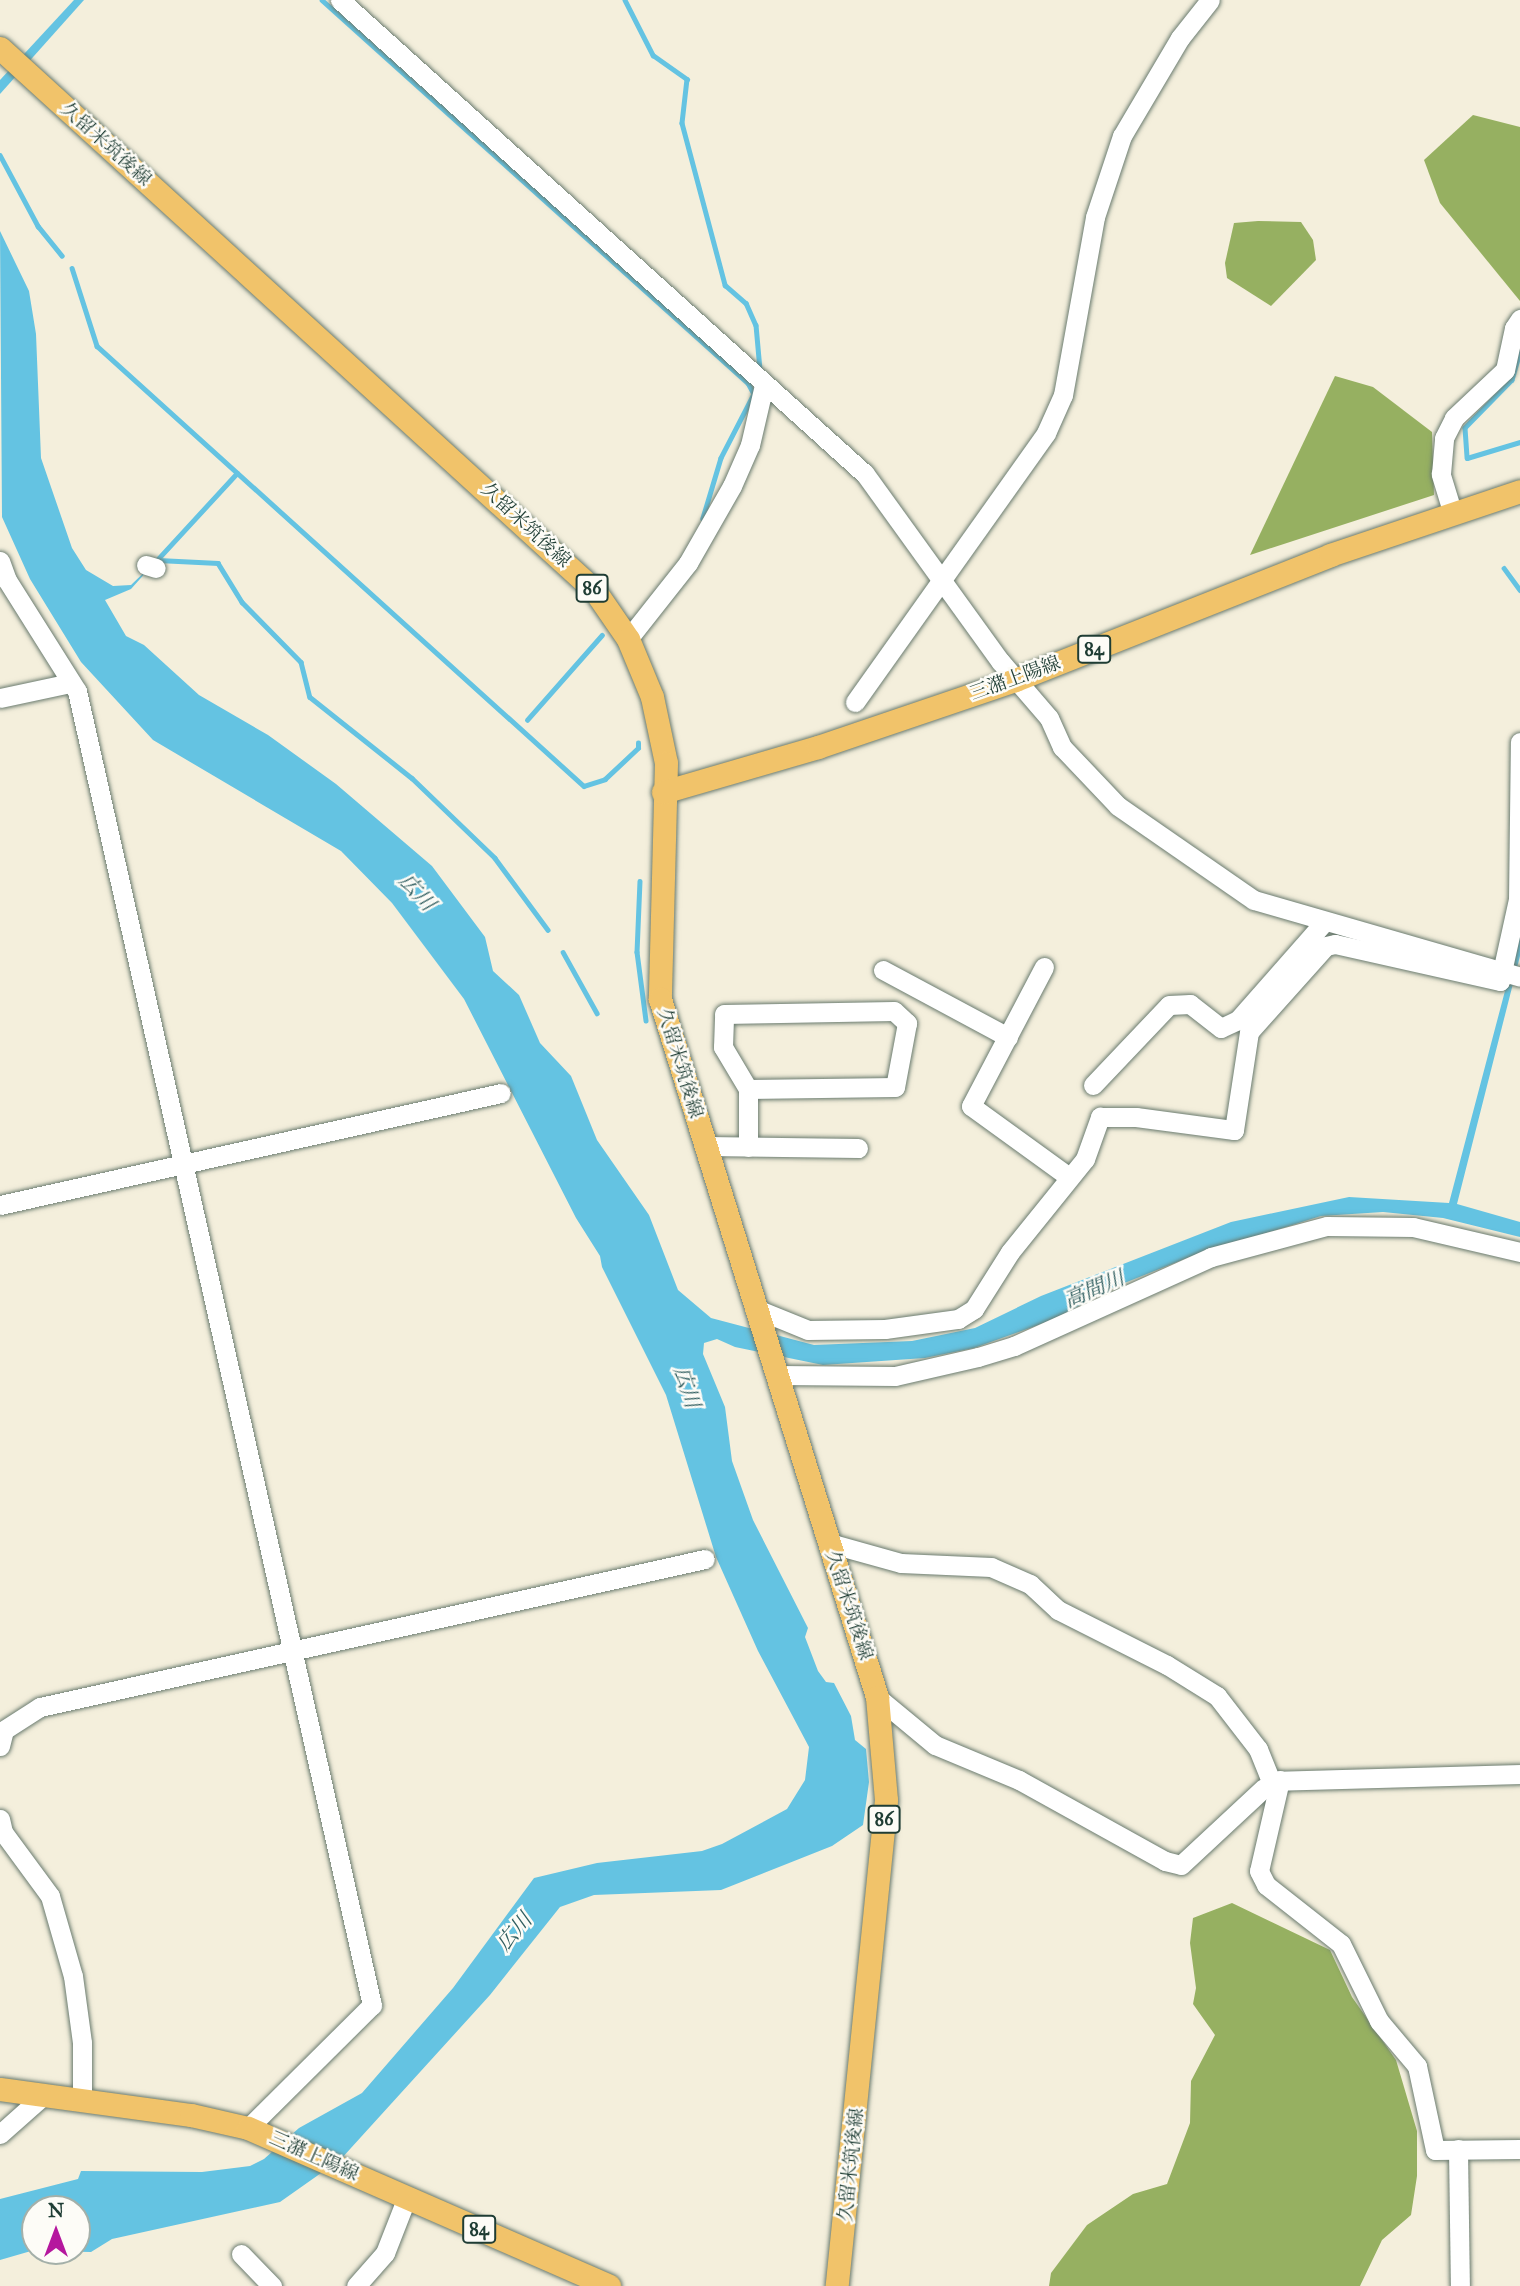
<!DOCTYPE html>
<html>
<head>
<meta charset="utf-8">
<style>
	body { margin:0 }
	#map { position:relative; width:1520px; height:2286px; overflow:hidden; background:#f4efdc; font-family:"IM FELL Great Primer","Noto Serif JP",serif }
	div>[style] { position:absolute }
	.forest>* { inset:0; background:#96b061 }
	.water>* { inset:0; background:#64c3e2 }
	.stream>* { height:4.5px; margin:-2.25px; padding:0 2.25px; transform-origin:2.25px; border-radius:2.25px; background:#64c3e2 }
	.roads { filter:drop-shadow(0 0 2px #6a7b6f) drop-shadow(0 0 2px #6a7b6f) }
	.minor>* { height:19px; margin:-9.5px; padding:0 9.5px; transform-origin:9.5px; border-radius:9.5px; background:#fff }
	.major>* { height:23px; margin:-11.5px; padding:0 11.5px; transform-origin:11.5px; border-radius:11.5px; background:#f1c36a }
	span { translate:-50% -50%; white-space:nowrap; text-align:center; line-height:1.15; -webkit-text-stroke:5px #fdfcf7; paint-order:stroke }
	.shield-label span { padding:2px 5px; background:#fdfcf7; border:2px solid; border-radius:5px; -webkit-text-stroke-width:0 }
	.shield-label { font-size:18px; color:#1f3d34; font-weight:700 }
	.street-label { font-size:19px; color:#1f3d34 }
	.water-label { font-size:21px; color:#305e60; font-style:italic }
	.north { position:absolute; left:21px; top:2195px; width:70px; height:70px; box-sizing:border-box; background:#fdfcf7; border:2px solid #a4b0a9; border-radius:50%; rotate:0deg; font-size:19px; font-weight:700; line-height:28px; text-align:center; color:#1f3d34 }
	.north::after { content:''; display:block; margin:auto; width:24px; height:32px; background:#b5179e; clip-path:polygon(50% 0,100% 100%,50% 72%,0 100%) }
</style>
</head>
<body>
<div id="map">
	<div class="forest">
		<div style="clip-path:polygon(1473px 115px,1520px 127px,1520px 301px,1440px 203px,1424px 160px)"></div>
		<div style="clip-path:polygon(1258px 221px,1301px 222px,1313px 240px,1316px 260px,1271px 306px,1227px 278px,1225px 263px,1234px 223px)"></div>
		<div style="clip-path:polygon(1335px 376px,1373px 387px,1432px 432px,1434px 495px,1250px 555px)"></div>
		<div style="clip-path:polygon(1232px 1903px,1330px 1950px,1352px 1997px,1396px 2060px,1417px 2131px,1417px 2176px,1411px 2215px,1382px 2240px,1360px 2286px,1049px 2286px,1051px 2273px,1087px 2225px,1133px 2194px,1167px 2184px,1190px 2123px,1191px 2081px,1215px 2035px,1193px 2004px,1196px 1988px,1190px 1943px,1193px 1918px)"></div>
	</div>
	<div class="water">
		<div style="clip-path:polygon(74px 0,84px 0,0 94px,0 80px)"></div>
		<div style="clip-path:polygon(evenodd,0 231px,29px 291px,36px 334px,41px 458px,72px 548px,86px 570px,113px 586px,131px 585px,157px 560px,131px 589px,105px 600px,126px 636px,144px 645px,199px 695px,268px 735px,336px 784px,432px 866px,485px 937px,493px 971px,519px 995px,540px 1043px,571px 1076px,597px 1140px,649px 1215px,678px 1290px,711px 1318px,814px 1345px,912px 1341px,975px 1328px,1041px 1296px,1231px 1222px,1349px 1197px,1449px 1203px,1520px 934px,1520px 956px,1457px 1204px,1520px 1222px,1520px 1237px,1443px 1218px,1383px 1212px,1321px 1216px,1187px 1258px,1112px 1288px,1052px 1320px,974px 1348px,925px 1358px,823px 1365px,735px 1347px,717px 1339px,704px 1343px,703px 1354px,725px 1407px,732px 1461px,753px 1520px,808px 1628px,805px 1637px,818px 1671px,826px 1682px,834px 1683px,851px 1716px,855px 1740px,866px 1749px,869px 1782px,863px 1825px,832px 1846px,721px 1890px,594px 1895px,560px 1907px,490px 1995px,341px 2159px,280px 2202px,112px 2239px,91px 2252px,31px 2251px,0 2260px,0 2199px,78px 2179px,81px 2171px,202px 2172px,250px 2166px,264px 2159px,299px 2128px,362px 2093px,453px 1988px,534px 1878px,597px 1863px,702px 1851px,722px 1844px,787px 1809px,805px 1780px,809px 1747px,758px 1651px,716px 1557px,666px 1395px,602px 1267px,600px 1256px,576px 1218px,464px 999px,392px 903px,341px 851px,153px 740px,81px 662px,30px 579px,2px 517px,0 231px,35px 2209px,77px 2209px,77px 2251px,35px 2251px,35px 2209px)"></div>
	</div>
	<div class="stream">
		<div style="left:322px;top:0;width:573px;rotate:41.96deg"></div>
		<div style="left:748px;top:383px;width:13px;rotate:61deg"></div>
		<div style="left:754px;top:394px;width:72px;rotate:117.3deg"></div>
		<div style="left:721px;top:458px;width:63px;rotate:106.7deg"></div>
		<div style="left:625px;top:0;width:62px;rotate:63deg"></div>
		<div style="left:653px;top:55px;width:42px;rotate:35.2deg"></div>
		<div style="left:687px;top:79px;width:44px;rotate:96.5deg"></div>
		<div style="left:682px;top:123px;width:168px;rotate:75.1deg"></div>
		<div style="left:725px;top:285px;width:28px;rotate:41deg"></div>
		<div style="left:746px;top:303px;width:24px;rotate:66deg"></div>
		<div style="left:756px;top:325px;width:45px;rotate:84.9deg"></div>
		<div style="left:0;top:155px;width:81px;rotate:61.8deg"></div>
		<div style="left:38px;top:226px;width:38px;rotate:51deg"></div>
		<div style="left:72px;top:268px;width:82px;rotate:72.2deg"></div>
		<div style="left:97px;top:346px;width:656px;rotate:42.1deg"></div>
		<div style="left:584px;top:786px;width:22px;rotate:-18deg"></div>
		<div style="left:605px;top:779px;width:45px;rotate:-43.2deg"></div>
		<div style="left:638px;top:748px;width:5px;rotate:-90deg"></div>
		<div style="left:1520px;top:352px;width:29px;rotate:106deg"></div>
		<div style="left:1512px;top:380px;width:67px;rotate:134.4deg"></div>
		<div style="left:1465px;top:428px;width:30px;rotate:86deg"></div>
		<div style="left:1467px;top:458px;width:55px;rotate:-16.8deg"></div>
		<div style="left:157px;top:560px;width:118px;rotate:-47.4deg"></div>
		<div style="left:158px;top:560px;width:60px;rotate:2.9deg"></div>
		<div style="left:218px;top:563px;width:46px;rotate:58.4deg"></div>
		<div style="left:242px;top:602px;width:84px;rotate:45.5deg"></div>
		<div style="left:301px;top:662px;width:36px;rotate:76deg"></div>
		<div style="left:310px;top:697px;width:130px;rotate:38.5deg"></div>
		<div style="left:412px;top:778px;width:115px;rotate:43.9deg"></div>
		<div style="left:495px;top:858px;width:89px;rotate:53.6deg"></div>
		<div style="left:1504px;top:568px;width:27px;rotate:54deg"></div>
		<div style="left:527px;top:720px;width:113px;rotate:-48.6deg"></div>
		<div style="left:640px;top:881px;width:71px;rotate:92.4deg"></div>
		<div style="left:637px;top:952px;width:69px;rotate:82.5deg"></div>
		<div style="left:563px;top:952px;width:70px;rotate:60.9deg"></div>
	</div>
	<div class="roads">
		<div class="minor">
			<div style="left:340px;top:0;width:707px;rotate:42.08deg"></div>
			<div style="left:865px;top:474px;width:231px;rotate:54.2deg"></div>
			<div style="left:1000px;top:661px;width:75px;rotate:49.3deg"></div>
			<div style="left:1049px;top:718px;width:32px;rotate:66deg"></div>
			<div style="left:1062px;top:747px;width:81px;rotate:46.5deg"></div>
			<div style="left:1118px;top:806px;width:165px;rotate:34.7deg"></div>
			<div style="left:1254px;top:900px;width:277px;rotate:16.1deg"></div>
			<div style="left:1452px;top:511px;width:39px;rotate:-107deg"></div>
			<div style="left:1441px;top:474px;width:36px;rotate:-85deg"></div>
			<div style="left:1444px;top:438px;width:22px;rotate:-63deg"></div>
			<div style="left:1454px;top:418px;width:70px;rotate:-43.3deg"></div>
			<div style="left:1505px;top:370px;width:43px;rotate:-77.9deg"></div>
			<div style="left:1514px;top:328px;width:11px;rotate:-56deg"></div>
			<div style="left:0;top:561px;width:20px;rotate:70deg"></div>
			<div style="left:7px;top:580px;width:131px;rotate:57.8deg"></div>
			<div style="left:77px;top:691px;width:1347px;rotate:77.35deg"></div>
			<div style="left:372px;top:2005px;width:175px;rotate:135.2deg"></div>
			<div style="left:146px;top:565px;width:10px;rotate:17deg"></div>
			<div style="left:628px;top:639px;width:97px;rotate:-51.7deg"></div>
			<div style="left:688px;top:563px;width:89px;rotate:-60.3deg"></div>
			<div style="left:732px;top:486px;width:45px;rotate:-66.3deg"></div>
			<div style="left:750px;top:445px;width:62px;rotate:-76.9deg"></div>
			<div style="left:0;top:698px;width:72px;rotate:-12.1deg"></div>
			<div style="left:855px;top:702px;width:330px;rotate:-54.6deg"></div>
			<div style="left:1046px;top:433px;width:42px;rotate:-65.9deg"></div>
			<div style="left:1063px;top:395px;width:181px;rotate:-79.8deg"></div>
			<div style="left:1095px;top:217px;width:85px;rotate:-71.6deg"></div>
			<div style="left:1122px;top:136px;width:114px;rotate:-59.4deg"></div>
			<div style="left:1180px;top:38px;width:48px;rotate:-51.7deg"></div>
			<div style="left:1044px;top:967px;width:157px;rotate:117.7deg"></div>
			<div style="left:971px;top:1106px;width:121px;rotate:35.9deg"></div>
			<div style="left:883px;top:970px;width:142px;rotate:28.2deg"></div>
			<div style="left:1093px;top:1085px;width:110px;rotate:-46.5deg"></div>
			<div style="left:1169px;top:1005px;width:21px;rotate:-3deg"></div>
			<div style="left:1190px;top:1004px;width:39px;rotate:38deg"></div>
			<div style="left:1221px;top:1028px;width:19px;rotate:-25deg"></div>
			<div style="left:1238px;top:1020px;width:130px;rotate:-48.7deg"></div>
			<div style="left:706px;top:1146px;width:152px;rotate:0.8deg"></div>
			<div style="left:748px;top:1147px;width:58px;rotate:-90deg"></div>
			<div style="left:748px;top:1089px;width:49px;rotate:-120.8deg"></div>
			<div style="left:723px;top:1047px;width:33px;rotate:-88deg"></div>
			<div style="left:724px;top:1014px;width:170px;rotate:-1deg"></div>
			<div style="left:894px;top:1011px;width:18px;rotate:43deg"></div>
			<div style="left:907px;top:1023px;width:65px;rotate:100.6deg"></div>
			<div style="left:895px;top:1087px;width:147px;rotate:179.2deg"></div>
			<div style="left:0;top:1205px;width:513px;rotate:-12.6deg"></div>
			<div style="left:754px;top:1308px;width:58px;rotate:22.2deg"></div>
			<div style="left:808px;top:1330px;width:77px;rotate:-0.7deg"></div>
			<div style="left:885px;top:1329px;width:74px;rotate:-7.8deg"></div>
			<div style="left:958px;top:1319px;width:19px;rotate:-32deg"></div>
			<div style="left:974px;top:1309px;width:67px;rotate:-57.7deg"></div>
			<div style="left:1010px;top:1252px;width:119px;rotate:-51.1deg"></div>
			<div style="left:1085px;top:1159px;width:45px;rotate:-70.3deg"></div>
			<div style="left:1100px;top:1117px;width:36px"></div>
			<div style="left:1136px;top:1117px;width:99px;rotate:7.6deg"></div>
			<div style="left:1234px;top:1130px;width:99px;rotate:-81.3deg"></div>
			<div style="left:1249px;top:1032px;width:115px;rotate:-48.2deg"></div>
			<div style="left:1326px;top:946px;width:9px;rotate:-13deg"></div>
			<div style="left:1335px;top:944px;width:169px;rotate:12.6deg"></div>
			<div style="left:1500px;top:981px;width:84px;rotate:-77.6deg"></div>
			<div style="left:1518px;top:899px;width:157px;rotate:-89.3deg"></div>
			<div style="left:778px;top:1375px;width:117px;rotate:0.5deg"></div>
			<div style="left:895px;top:1376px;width:85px;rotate:-12.9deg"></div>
			<div style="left:978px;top:1357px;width:38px;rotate:-17deg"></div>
			<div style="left:1014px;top:1346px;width:216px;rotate:-24.3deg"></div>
			<div style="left:1211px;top:1257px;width:120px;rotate:-15deg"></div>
			<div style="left:1327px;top:1226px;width:86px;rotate:0.7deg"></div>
			<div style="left:1413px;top:1227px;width:110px;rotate:13.2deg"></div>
			<div style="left:829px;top:1543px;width:75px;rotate:15.5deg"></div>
			<div style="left:901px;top:1563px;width:90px;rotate:2.5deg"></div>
			<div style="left:991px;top:1567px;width:43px;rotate:23.6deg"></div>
			<div style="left:1030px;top:1584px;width:38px;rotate:43deg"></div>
			<div style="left:1058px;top:1610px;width:122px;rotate:26.8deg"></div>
			<div style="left:1167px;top:1665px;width:59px;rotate:31.8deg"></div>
			<div style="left:1217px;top:1696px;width:67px;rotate:52.3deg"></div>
			<div style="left:1258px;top:1749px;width:35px;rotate:68deg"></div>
			<div style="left:1271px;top:1781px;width:249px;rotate:-1.6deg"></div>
			<div style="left:877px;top:1697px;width:75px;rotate:39.6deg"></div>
			<div style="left:935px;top:1745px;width:91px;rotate:22.6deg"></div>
			<div style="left:1019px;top:1780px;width:167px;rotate:29deg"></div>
			<div style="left:1165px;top:1861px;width:16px;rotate:14deg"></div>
			<div style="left:1181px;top:1865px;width:113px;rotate:-42.9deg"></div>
			<div style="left:0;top:1746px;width:16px;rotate:-76deg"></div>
			<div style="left:4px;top:1730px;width:43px;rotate:-32.6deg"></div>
			<div style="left:40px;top:1707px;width:681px;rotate:-12.55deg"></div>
			<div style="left:1280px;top:1780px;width:93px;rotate:103deg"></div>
			<div style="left:1259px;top:1871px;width:16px;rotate:63deg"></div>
			<div style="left:1266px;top:1885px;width:95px;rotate:38.2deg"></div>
			<div style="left:1341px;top:1944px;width:86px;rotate:63.7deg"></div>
			<div style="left:1379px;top:2021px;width:59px;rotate:49.8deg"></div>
			<div style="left:1417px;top:2066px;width:86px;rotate:77.9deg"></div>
			<div style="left:1435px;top:2150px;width:85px;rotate:-0.7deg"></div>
			<div style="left:0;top:1819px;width:13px;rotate:77deg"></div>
			<div style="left:3px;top:1832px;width:79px;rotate:53.7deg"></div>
			<div style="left:50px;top:1896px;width:83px;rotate:74deg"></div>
			<div style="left:73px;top:1976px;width:68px;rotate:82.3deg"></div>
			<div style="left:82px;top:2043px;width:57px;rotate:90deg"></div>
			<div style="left:0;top:2134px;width:60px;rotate:-41.6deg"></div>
			<div style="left:1458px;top:2149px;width:137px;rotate:89.2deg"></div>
			<div style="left:241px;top:2254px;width:45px;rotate:45.9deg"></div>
			<div style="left:356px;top:2286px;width:44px;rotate:-48.7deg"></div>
			<div style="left:385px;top:2253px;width:60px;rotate:-68.6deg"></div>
		</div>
		<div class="major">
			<div style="left:0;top:48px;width:806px;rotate:42.38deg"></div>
			<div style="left:595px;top:591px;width:58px;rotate:55.5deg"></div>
			<div style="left:628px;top:639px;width:63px;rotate:67.5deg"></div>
			<div style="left:652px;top:697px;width:67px;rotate:78deg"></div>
			<div style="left:666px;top:763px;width:236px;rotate:91.5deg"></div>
			<div style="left:660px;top:999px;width:731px;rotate:72.73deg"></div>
			<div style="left:877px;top:1697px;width:103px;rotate:85deg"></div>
			<div style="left:886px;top:1800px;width:488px;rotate:95.8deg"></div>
			<div style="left:663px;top:792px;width:161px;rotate:-16.2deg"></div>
			<div style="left:818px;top:747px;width:208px;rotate:-18.8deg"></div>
			<div style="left:1015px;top:680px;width:339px;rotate:-21.6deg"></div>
			<div style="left:1330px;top:555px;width:200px;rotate:-18.6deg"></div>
			<div style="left:0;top:2089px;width:193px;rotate:7.8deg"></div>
			<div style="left:191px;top:2115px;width:58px;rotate:12.8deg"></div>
			<div style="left:248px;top:2128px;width:394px;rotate:23.6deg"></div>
		</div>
	</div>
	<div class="shield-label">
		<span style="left:592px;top:588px">86</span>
		<span style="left:1094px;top:649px">84</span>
		<span style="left:884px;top:1819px">86</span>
		<span style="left:479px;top:2229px">84</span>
	</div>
	<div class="street-label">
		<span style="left:106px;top:144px;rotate:42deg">久留米筑後線</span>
		<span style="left:526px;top:525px;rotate:43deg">久留米筑後線</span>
		<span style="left:1015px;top:678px;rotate:-20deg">三潴上陽線</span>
		<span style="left:680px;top:1063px;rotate:73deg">久留米筑後線</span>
		<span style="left:849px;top:1605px;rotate:72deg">久留米筑後線</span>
		<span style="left:314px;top:2156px;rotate:24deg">三潴上陽線</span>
		<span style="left:851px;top:2165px;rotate:-84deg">久留米筑後線</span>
	</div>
	<div class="water-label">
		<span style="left:417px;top:892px;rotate:47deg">広川</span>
		<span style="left:1094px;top:1289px;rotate:-23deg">高間川</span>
		<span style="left:687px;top:1387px;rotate:72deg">広川</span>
		<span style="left:514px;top:1932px;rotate:-50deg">広川</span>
	</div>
	<div class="north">N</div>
</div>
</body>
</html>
